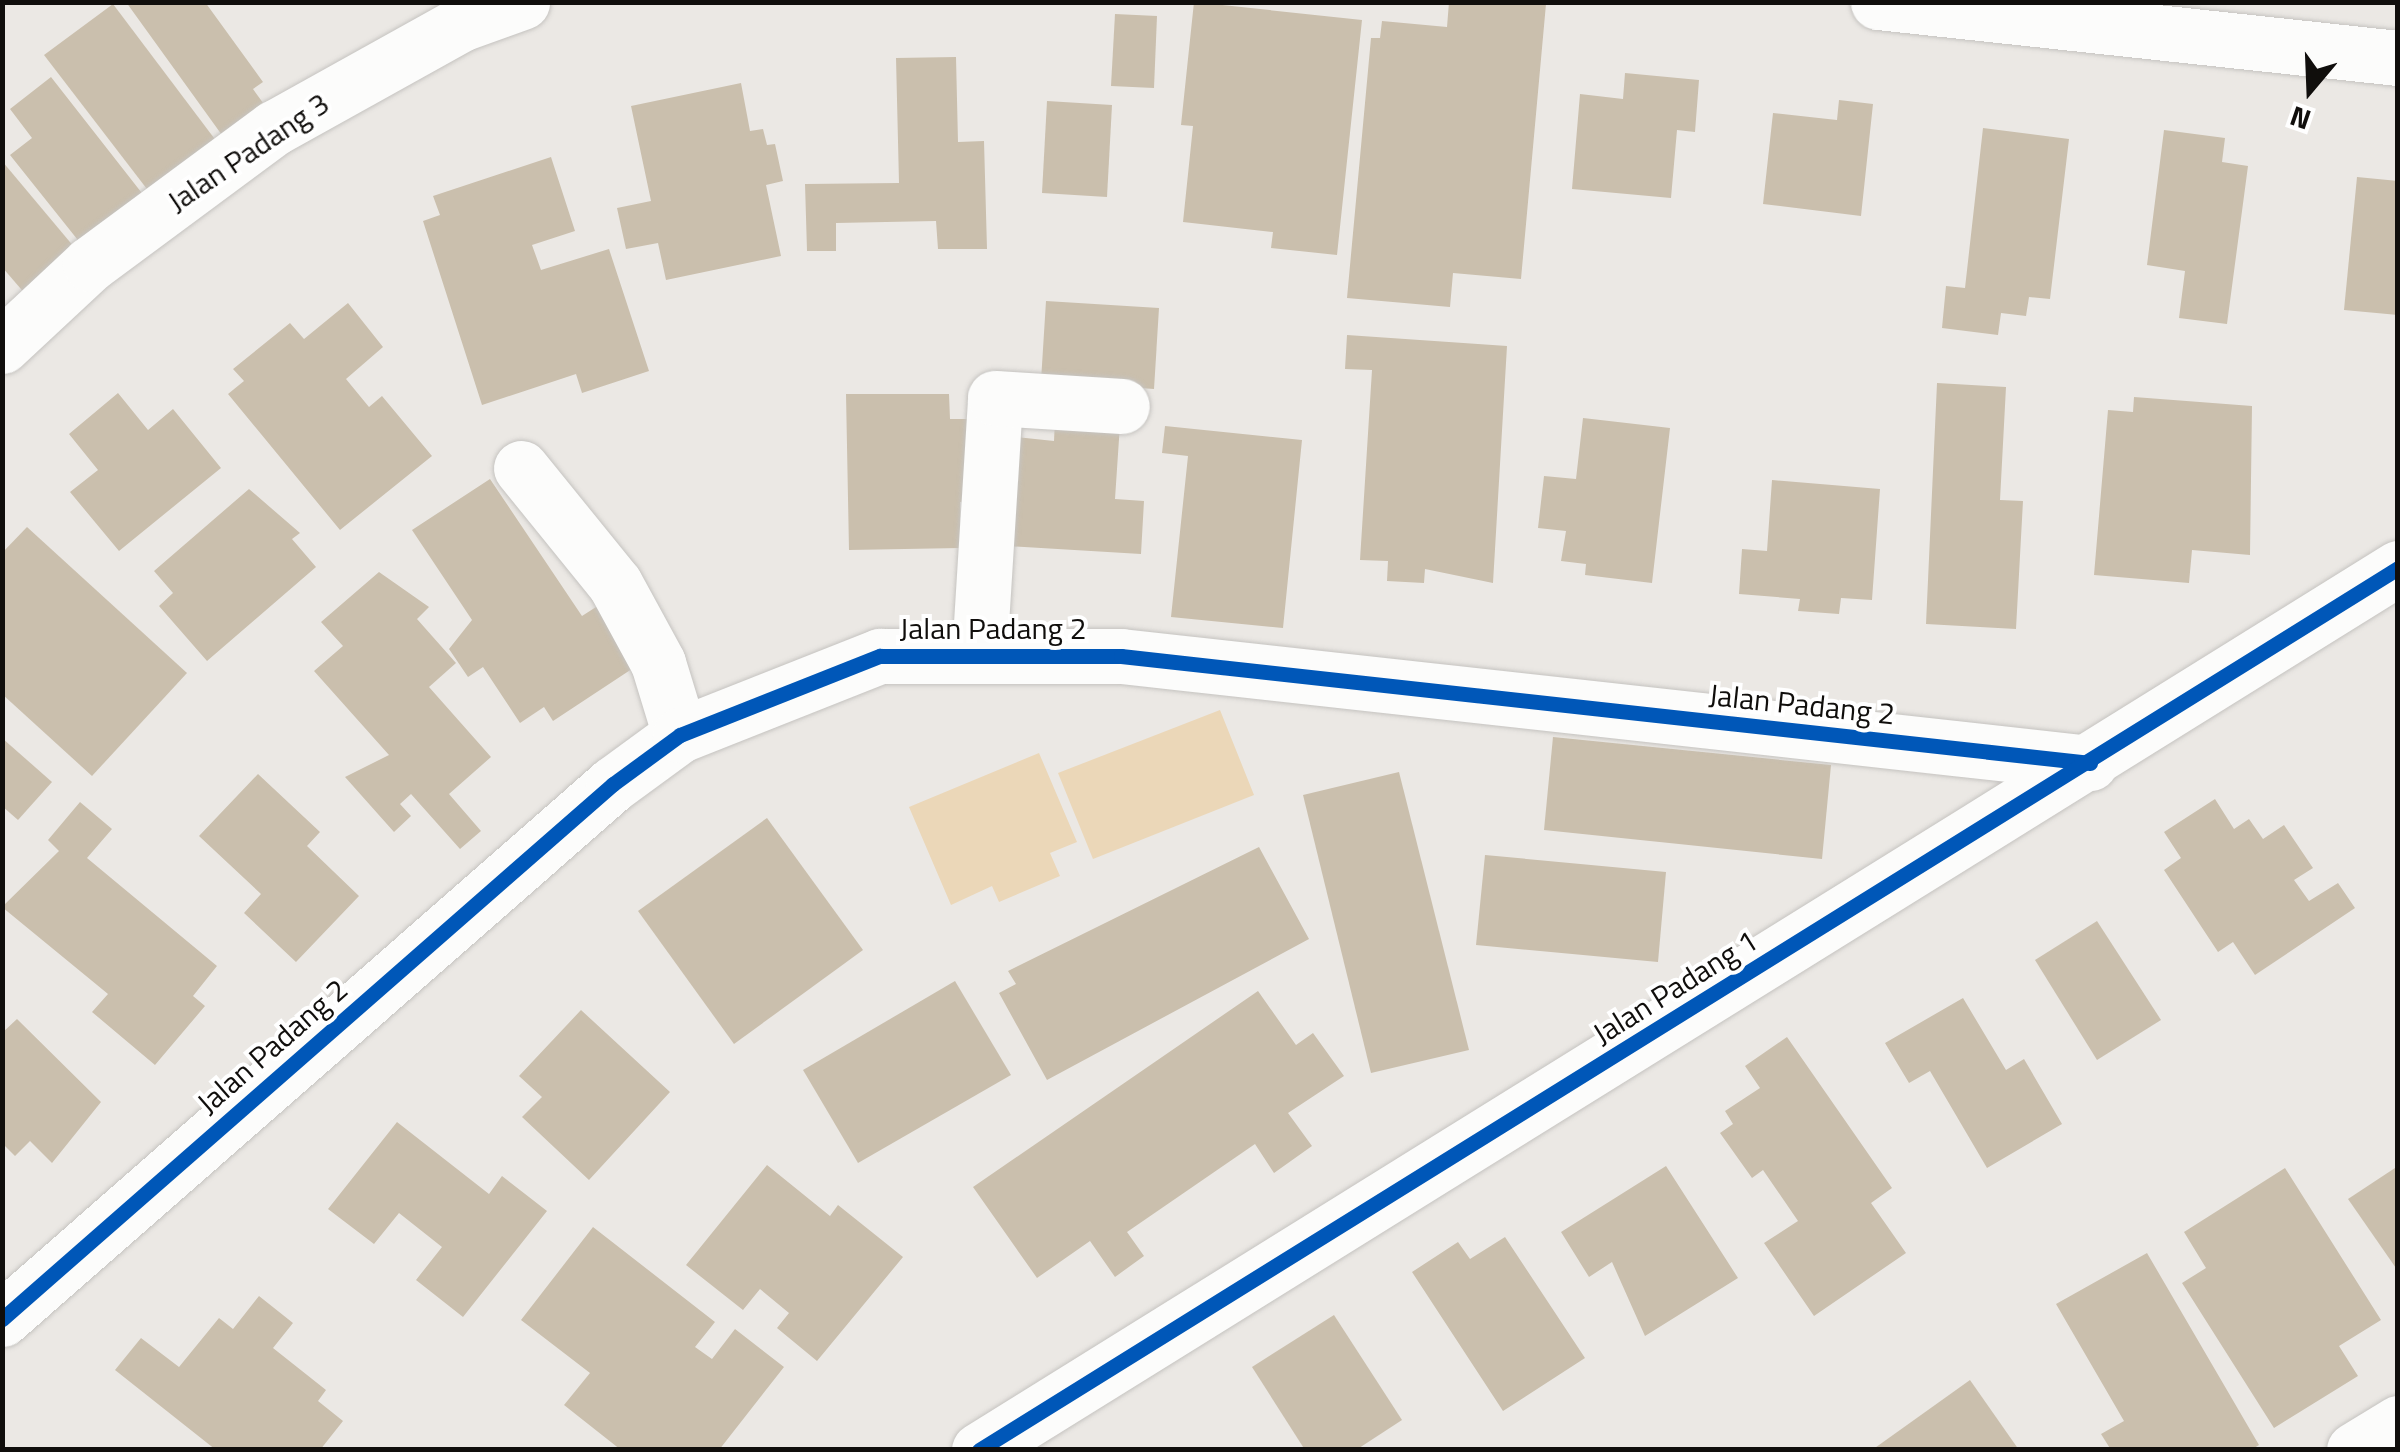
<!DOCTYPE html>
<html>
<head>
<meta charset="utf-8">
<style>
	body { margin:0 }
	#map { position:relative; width:2400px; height:1452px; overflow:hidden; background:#ebe8e4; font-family:"Titillium Web",sans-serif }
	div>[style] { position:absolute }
	.green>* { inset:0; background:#ebd7b8 }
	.building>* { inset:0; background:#cabfad }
	.roads { filter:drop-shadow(0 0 2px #c5c3c0) drop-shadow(0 0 2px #c5c3c0) }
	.street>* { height:55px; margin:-27.5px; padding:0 27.5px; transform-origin:27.5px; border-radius:27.5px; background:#fcfcfb }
	.cycleway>* { height:15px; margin:-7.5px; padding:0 7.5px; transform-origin:7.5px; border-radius:7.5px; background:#0057b8 }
	span { translate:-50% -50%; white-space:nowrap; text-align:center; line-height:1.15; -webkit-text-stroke:8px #fff; paint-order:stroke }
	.street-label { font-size:30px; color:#100e0c }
	.frame { position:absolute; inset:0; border:5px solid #100e0c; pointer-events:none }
	.north { position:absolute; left:2260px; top:40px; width:100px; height:100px; -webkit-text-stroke:8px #fff; paint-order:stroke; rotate:199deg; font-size:28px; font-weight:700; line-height:40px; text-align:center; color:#100e0c }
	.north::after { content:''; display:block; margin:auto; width:35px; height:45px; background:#100e0c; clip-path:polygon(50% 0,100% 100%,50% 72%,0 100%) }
</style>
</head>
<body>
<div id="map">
	<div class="green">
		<div style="clip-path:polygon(1220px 710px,1254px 795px,1093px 859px,1058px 773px)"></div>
		<div style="clip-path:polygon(1039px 753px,1077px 842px,1050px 853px,1060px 876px,999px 902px,992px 886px,951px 905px,909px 807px)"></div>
	</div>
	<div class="building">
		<div style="clip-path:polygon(126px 2px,205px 2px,263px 82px,253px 89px,274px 118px,232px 149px)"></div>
		<div style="clip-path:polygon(1194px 2px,1362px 20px,1337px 255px,1271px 248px,1273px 232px,1183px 222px,1193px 126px,1181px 125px)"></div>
		<div style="clip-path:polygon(1449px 2px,1546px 4px,1521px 279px,1453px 273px,1450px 307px,1347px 298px,1371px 38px,1380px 38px,1382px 21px,1447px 27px)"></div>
		<div style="clip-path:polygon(113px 4px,217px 142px,150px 193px,44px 55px)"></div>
		<div style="clip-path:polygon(1115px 14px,1157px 16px,1154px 88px,1111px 86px)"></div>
		<div style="clip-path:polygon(956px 57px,958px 142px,984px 141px,987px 249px,938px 249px,936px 221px,836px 223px,836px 251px,807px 251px,805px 184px,899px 183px,896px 58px)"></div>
		<div style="clip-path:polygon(1625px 73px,1699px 80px,1695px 132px,1677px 130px,1671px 198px,1572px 189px,1580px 94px,1623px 99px)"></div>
		<div style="clip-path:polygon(51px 77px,152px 206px,89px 254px,10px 155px,32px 138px,10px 109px)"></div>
		<div style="clip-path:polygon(741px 83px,750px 131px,763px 129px,767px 145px,775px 144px,783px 181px,766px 185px,781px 256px,666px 280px,658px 243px,626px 249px,617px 208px,651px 201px,631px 106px)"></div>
		<div style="clip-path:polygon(1839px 100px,1873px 104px,1861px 216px,1763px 204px,1773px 113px,1837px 120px)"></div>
		<div style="clip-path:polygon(1047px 101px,1112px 105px,1107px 197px,1042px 193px)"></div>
		<div style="clip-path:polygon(1983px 128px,2069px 139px,2050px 299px,2029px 297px,2026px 316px,2001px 313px,1998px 335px,1942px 328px,1946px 286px,1965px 288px)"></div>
		<div style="clip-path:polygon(2164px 130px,2225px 138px,2222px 162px,2248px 166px,2227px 324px,2179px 318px,2185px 271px,2147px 265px)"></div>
		<div style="clip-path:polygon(551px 157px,575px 231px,532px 245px,541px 270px,609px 249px,649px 371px,582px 393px,576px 374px,482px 405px,423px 221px,440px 215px,433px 196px)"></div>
		<div style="clip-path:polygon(2px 161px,85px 260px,33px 303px,2px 267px)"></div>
		<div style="clip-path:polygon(2357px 177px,2398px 181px,2398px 315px,2344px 310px)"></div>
		<div style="clip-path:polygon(1046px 301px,1159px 308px,1154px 389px,1041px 381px)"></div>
		<div style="clip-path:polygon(348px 303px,383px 347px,346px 379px,369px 407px,382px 396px,432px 456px,340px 530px,228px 394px,244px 381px,233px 369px,290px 323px,304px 339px)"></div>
		<div style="clip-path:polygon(1347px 335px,1507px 346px,1493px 583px,1425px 569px,1424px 583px,1387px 581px,1388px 561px,1360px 560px,1372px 370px,1345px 369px)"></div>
		<div style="clip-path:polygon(1937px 383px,2006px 387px,2000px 500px,2023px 501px,2016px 629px,1926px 624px)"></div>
		<div style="clip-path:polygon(118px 393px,148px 430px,173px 409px,221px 468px,119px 551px,70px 492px,98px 470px,69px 434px)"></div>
		<div style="clip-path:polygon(846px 394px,949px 394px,950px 419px,971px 419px,973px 502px,960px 502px,960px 548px,849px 550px)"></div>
		<div style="clip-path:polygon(2134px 397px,2252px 406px,2250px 555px,2192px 550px,2189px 583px,2094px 575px,2108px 410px,2133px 412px)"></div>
		<div style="clip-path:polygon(1583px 418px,1670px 428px,1652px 583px,1585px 575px,1586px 564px,1561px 561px,1566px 531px,1538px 528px,1544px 476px,1576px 479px)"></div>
		<div style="clip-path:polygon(1055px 420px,1120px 424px,1115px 499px,1144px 501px,1141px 554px,1007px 546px,1015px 437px,1054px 441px)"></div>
		<div style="clip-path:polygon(1165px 426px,1302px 440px,1283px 628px,1171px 617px,1188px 456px,1162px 453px)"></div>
		<div style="clip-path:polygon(490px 479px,582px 616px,607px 600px,647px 659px,553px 721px,544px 707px,520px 723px,483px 667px,468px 677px,449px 649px,472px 620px,412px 530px)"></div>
		<div style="clip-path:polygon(1772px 480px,1880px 489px,1872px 600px,1841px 598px,1839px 614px,1798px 611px,1800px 599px,1739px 594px,1742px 549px,1767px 551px)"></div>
		<div style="clip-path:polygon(249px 489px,300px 533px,292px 539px,316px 567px,207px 661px,159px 606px,173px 593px,154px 571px)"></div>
		<div style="clip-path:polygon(27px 527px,187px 673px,92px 776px,2px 694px,2px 553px)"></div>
		<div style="clip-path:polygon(379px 572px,429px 607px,417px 619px,456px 663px,429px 687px,491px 757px,449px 794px,481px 831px,460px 849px,411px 794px,400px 804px,411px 816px,394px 832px,345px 777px,389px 755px,314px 671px,343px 646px,321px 622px)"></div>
		<div style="clip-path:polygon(1553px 737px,1831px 765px,1822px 859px,1544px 830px)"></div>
		<div style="clip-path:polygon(2px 738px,52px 782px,18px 820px,2px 806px)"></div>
		<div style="clip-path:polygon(1399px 772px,1469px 1050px,1371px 1073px,1303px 795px)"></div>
		<div style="clip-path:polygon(258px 774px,320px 832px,307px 846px,359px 896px,296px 962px,244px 913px,261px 894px,199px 836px)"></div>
		<div style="clip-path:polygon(2215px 799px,2234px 829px,2249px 819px,2263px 839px,2284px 825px,2313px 868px,2294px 880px,2309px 901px,2338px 883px,2355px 908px,2255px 975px,2233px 942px,2218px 952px,2164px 870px,2181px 858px,2164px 832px)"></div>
		<div style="clip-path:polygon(80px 802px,112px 829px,87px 858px,217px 966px,193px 996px,205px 1006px,155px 1065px,92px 1012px,108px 994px,2px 907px,59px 851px,48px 840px)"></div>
		<div style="clip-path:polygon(767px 818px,863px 950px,734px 1044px,638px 911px)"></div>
		<div style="clip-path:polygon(1259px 847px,1309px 939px,1047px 1080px,999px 993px,1016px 984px,1008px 971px)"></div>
		<div style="clip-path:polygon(1485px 855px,1666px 872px,1658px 962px,1476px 945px)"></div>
		<div style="clip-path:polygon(2097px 921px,2161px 1020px,2097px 1060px,2035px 960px)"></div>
		<div style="clip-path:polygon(955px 981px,1011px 1075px,858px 1163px,803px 1070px)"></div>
		<div style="clip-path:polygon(1258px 991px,1296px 1045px,1313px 1033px,1344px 1076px,1288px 1113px,1312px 1146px,1274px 1173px,1255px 1144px,1127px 1232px,1144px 1256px,1115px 1277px,1090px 1241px,1037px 1278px,973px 1187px)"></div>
		<div style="clip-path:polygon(1963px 998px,2006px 1070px,2024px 1059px,2062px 1124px,1987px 1168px,1930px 1071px,1909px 1083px,1885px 1043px)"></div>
		<div style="clip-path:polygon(581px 1010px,670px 1092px,589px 1180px,522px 1117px,542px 1097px,519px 1076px)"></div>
		<div style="clip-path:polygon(17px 1019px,101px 1102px,52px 1163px,30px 1141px,15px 1156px,2px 1143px,2px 1033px)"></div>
		<div style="clip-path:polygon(1787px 1037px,1892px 1188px,1871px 1203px,1906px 1253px,1814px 1316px,1764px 1243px,1798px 1221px,1763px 1170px,1752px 1178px,1720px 1133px,1733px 1124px,1725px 1111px,1760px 1088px,1745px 1066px)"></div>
		<div style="clip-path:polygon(397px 1122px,489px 1194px,502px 1176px,547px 1211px,463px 1317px,416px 1280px,442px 1247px,399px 1213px,374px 1244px,328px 1209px)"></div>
		<div style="clip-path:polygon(767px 1165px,830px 1216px,838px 1205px,903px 1257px,817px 1361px,777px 1328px,789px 1313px,760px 1289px,743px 1310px,686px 1265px)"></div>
		<div style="clip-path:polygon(1666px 1166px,1738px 1278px,1645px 1336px,1612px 1262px,1589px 1277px,1561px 1232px)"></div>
		<div style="clip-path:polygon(2398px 1166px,2398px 1271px,2348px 1199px)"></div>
		<div style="clip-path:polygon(2285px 1168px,2381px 1320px,2339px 1346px,2358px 1376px,2274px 1428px,2182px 1283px,2206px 1268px,2184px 1232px)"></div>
		<div style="clip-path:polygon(593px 1227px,715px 1322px,695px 1347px,712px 1359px,735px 1329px,784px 1367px,719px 1450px,621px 1450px,564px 1405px,590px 1373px,521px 1320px)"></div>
		<div style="clip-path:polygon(1505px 1237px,1585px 1358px,1503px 1411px,1412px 1272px,1458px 1242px,1470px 1259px)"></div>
		<div style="clip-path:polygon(2147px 1253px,2259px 1445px,2251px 1450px,2111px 1450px,2101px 1434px,2124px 1421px,2056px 1304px)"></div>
		<div style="clip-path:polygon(259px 1296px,293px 1323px,273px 1348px,326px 1390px,318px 1401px,343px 1421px,320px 1450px,216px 1450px,115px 1370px,141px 1338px,179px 1367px,219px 1318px,233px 1329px)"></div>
		<div style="clip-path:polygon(1334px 1315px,1402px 1420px,1356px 1450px,1305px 1450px,1252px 1367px)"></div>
		<div style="clip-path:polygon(1970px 1380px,2019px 1450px,1872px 1450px)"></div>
	</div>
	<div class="roads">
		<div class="street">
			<div style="left:1878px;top:2px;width:523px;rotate:6.15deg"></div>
			<div style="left:2px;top:346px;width:120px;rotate:-43deg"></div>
			<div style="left:90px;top:264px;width:229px;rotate:-36.5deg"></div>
			<div style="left:274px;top:128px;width:214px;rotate:-29.1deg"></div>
			<div style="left:461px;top:24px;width:65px;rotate:-19.8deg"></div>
			<div style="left:521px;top:468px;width:149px;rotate:51deg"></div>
			<div style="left:615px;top:584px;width:90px;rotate:61.4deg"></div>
			<div style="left:658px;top:663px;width:75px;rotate:73deg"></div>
			<div style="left:979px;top:655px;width:257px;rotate:-86.4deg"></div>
			<div style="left:995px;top:398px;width:127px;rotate:3.6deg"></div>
			<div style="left:2px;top:1319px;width:812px;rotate:-41.21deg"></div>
			<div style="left:613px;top:784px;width:83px;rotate:-36.2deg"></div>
			<div style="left:680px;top:735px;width:215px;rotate:-21.6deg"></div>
			<div style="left:880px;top:656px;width:241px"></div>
			<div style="left:1121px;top:656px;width:975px;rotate:6.3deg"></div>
			<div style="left:979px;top:1450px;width:1671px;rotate:-31.86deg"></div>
			<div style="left:2354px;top:1450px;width:52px;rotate:-31.5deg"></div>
		</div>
	</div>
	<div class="cycleway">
		<div style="left:2px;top:1319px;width:812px;rotate:-41.21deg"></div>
		<div style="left:613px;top:784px;width:83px;rotate:-36.2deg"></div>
		<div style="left:680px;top:735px;width:215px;rotate:-21.6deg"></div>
		<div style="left:880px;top:656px;width:241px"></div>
		<div style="left:1121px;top:656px;width:975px;rotate:6.3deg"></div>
		<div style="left:979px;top:1450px;width:1671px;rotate:-31.86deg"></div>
	</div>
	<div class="street-label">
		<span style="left:248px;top:152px;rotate:-34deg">Jalan Padang 3</span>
		<span style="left:993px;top:628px">Jalan Padang 2</span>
		<span style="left:1802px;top:704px;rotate:6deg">Jalan Padang 2</span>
		<span style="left:1675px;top:987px;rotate:-32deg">Jalan Padang 1</span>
		<span style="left:272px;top:1046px;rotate:-41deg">Jalan Padang 2</span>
	</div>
	<div class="frame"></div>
	<div class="north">N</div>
</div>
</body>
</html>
